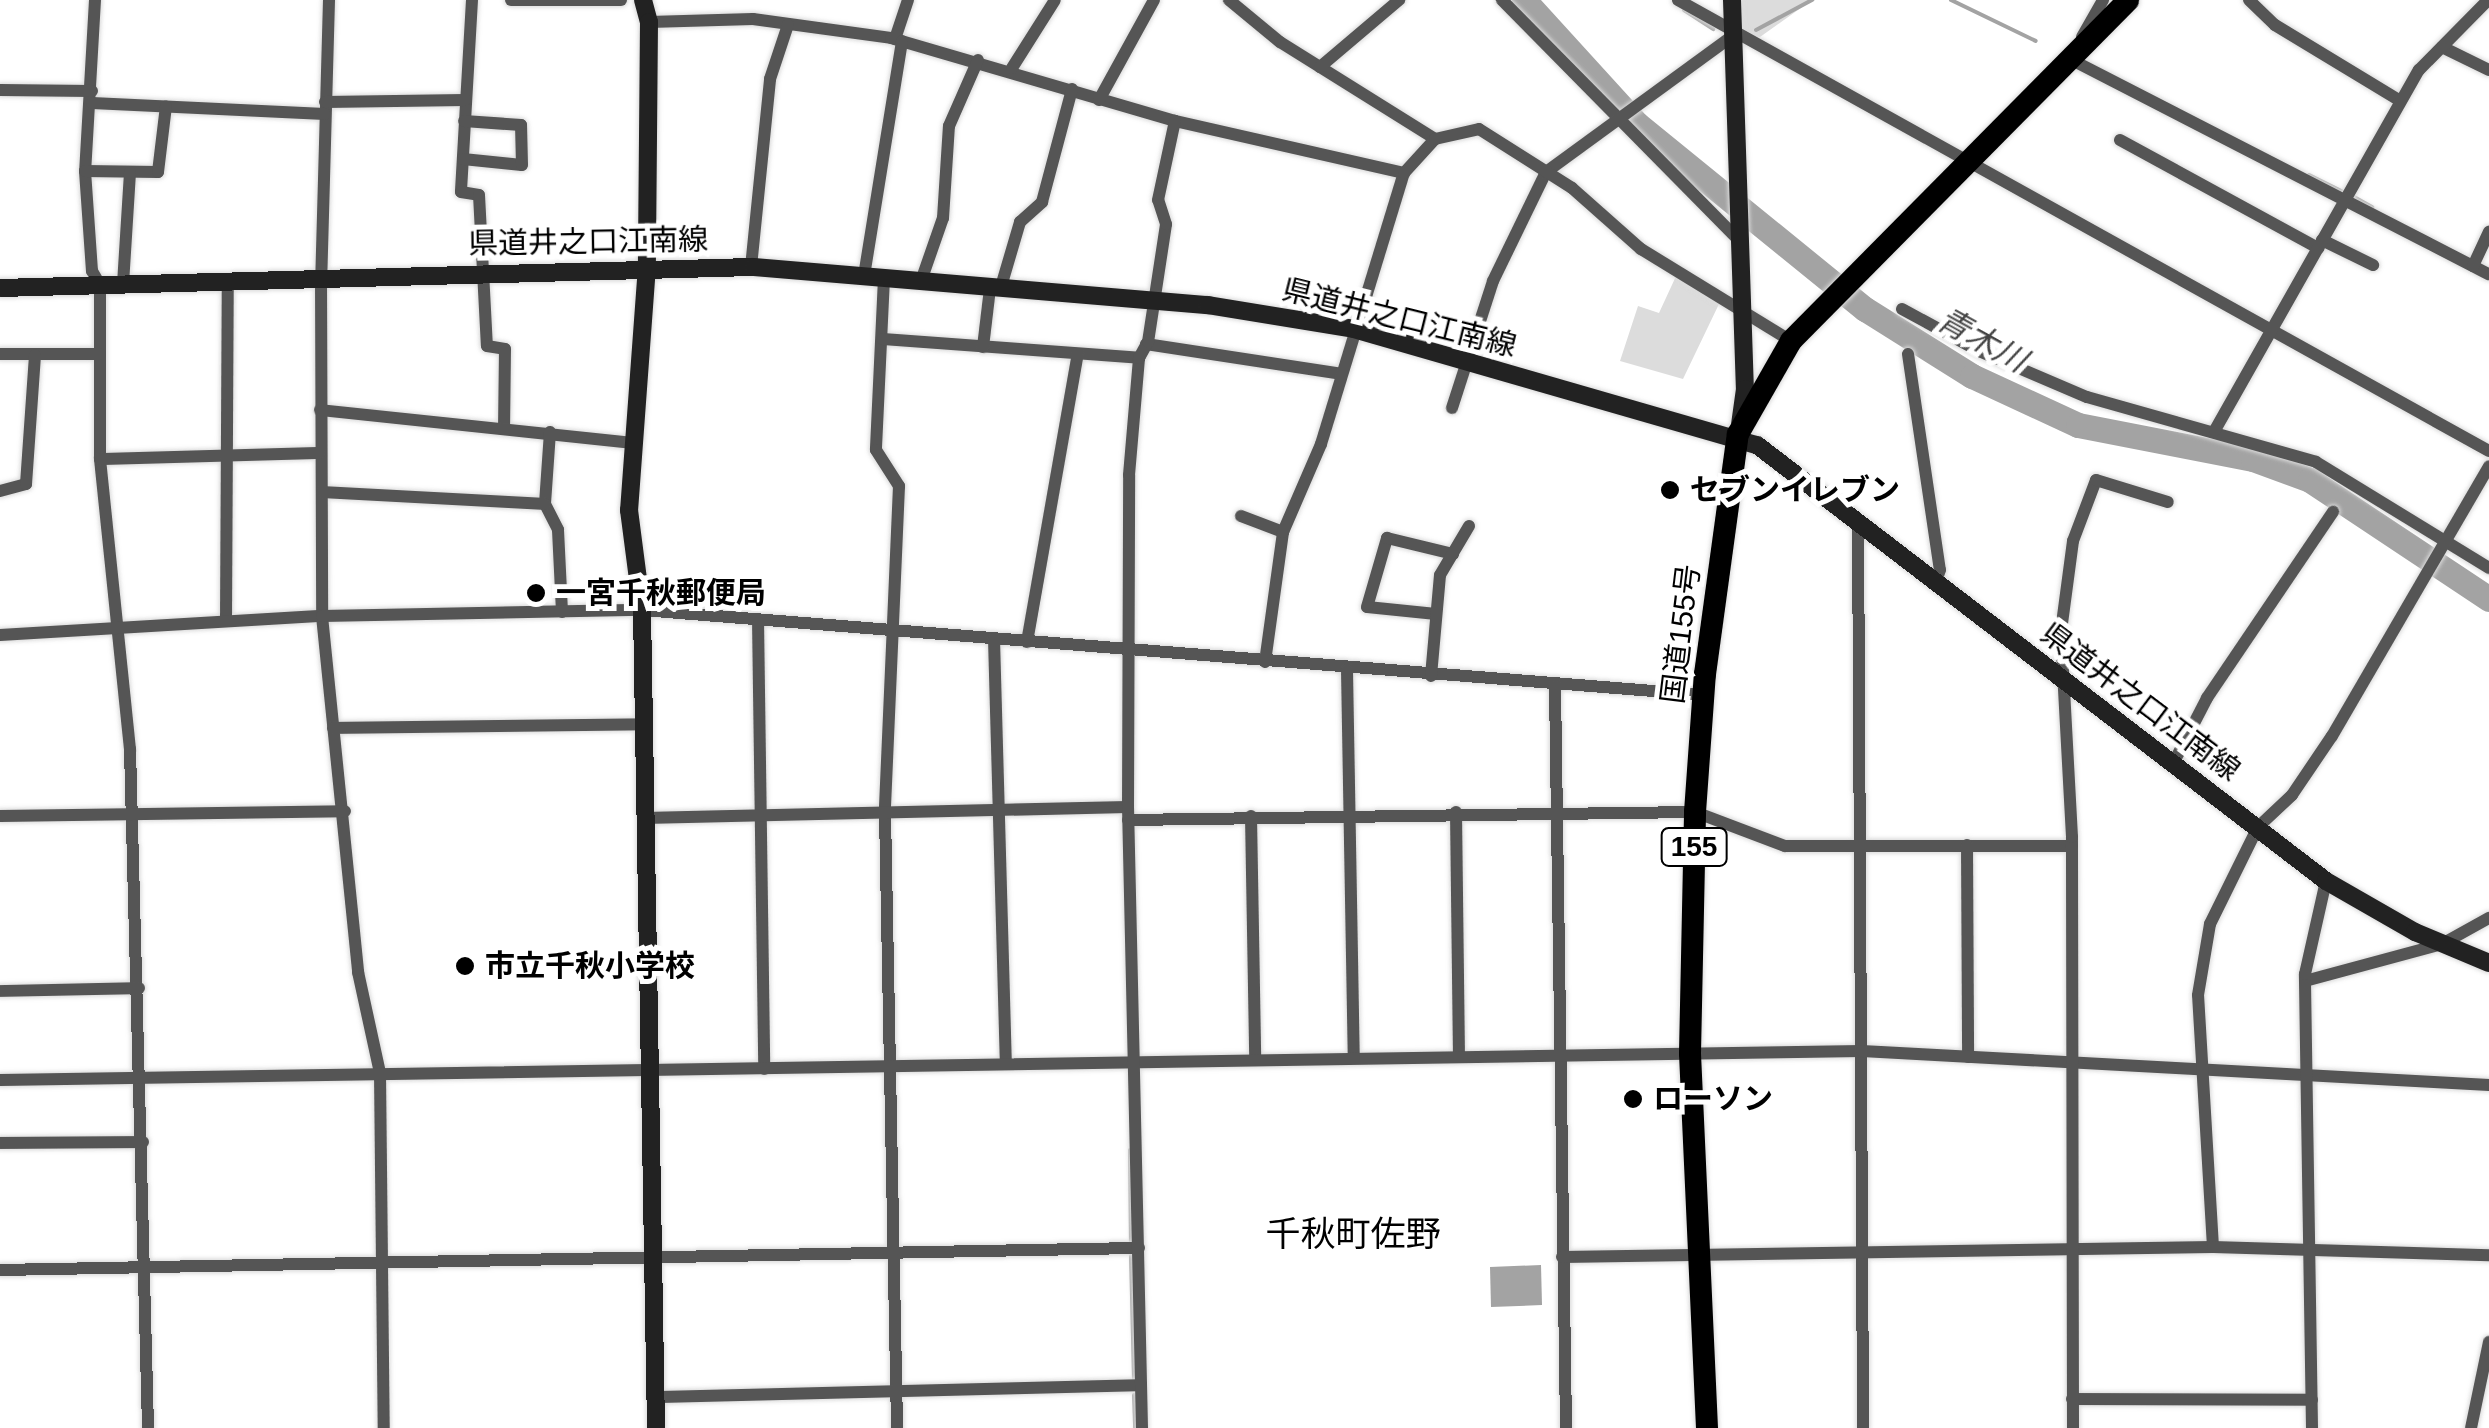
<!DOCTYPE html>
<html>
<head>
<meta charset="utf-8">
<style>
	body { margin:0 }
	#map { position:relative; width:2489px; height:1428px; overflow:hidden; background:#fff; font-family:Helvetica,"Noto Sans JP",sans-serif }
	div>[style] { position:absolute }
	.green>* { inset:0; background:#dcdcdc }
	.water>* { inset:0; background:#a3a3a3 }
	.stream>* { height:4px; margin:-2px; padding:0 2px; transform-origin:2px; border-radius:2px; background:#a3a3a3 }
	.river>* { height:25px; margin:-12.5px; padding:0 12.5px; transform-origin:12.5px; border-radius:12.5px; background:#a3a3a3 }
	.roads { filter:drop-shadow(0 0 2px #dbdbdb) drop-shadow(0 0 2px #dbdbdb) }
	.street>* { height:12px; margin:-6px; padding:0 6px; transform-origin:6px; border-radius:6px; background:#555 }
	.secondary>* { height:18px; margin:-9px; padding:0 9px; transform-origin:9px; border-radius:9px; background:#222 }
	.highway>* { height:22px; margin:-11px; padding:0 11px; transform-origin:11px; border-radius:11px; background:#000 }
	.dots>* { width:28px; height:28px; translate:-50% -50%; box-sizing:border-box; border:5px solid #fff; border-radius:50% }
	span { translate:-50% -50%; white-space:nowrap; text-align:center; line-height:1.15; -webkit-text-stroke:10px #fff; paint-order:stroke }
	.shield-label span { padding:2px 8px; background:#fff; border:2px solid; border-radius:8px; -webkit-text-stroke-width:0 }
	.shield-label { font-size:28px; color:#000; font-weight:700 }
	.street-label { font-size:30px; color:#000 }
	.poi-label { font-size:30px; color:#000; font-weight:700 }
	.left { translate:0 -50%; text-align:left }
	.water-label { font-size:32px; color:#444; font-style:italic }
	.quarter-label { font-size:35px; color:#000 }
</style>
</head>
<body>
<div id="map">
	<div class="green">
		<div style="clip-path:polygon(1733px 0,1812px 0,1760px 37px,1734px 35px)"></div>
		<div style="clip-path:polygon(1677px 274px,1719px 304px,1683px 379px,1620px 361px,1638px 306px,1659px 313px)"></div>
	</div>
	<div class="water">
		<div style="clip-path:polygon(1541px 1265px,1542px 1305px,1491px 1307px,1490px 1267px)"></div>
	</div>
	<div class="stream">
		<div style="left:1951px;top:0;width:94px;rotate:25.8deg"></div>
		<div style="left:1684px;top:10px;width:35px;rotate:33deg"></div>
		<div style="left:1756px;top:30px;width:64px;rotate:-28.2deg"></div>
		<div style="left:2309px;top:175px;width:40px;rotate:26.6deg"></div>
		<div style="left:2354px;top:197px;width:21px;rotate:29deg"></div>
		<div style="left:1130px;top:1150px;width:92px;rotate:89.4deg"></div>
		<div style="left:1131px;top:1256px;width:123px;rotate:88.6deg"></div>
		<div style="left:1134px;top:1395px;width:33px;rotate:88deg"></div>
	</div>
	<div class="river">
		<div style="left:1524px;top:0;width:168px;rotate:47.7deg"></div>
		<div style="left:1637px;top:124px;width:294px;rotate:39.1deg"></div>
		<div style="left:1865px;top:309px;width:126px;rotate:32.1deg"></div>
		<div style="left:1972px;top:376px;width:117px;rotate:24.8deg"></div>
		<div style="left:2078px;top:425px;width:178px;rotate:11deg"></div>
		<div style="left:2253px;top:459px;width:61px;rotate:20.2deg"></div>
		<div style="left:2310px;top:480px;width:215px;rotate:33.6deg"></div>
	</div>
	<div class="roads">
		<div class="street">
			<div style="left:95px;top:0;width:171px;rotate:93.3deg"></div>
			<div style="left:85px;top:171px;width:100px;rotate:86deg"></div>
			<div style="left:92px;top:271px;width:16px;rotate:60deg"></div>
			<div style="left:100px;top:285px;width:174px;rotate:90deg"></div>
			<div style="left:100px;top:459px;width:292px;rotate:84.1deg"></div>
			<div style="left:130px;top:749px;width:679px;rotate:88.48deg"></div>
			<div style="left:329px;top:0;width:278px;rotate:91.6deg"></div>
			<div style="left:321px;top:278px;width:338px;rotate:89.8deg"></div>
			<div style="left:322px;top:616px;width:358px;rotate:84.2deg"></div>
			<div style="left:358px;top:972px;width:103px;rotate:77.7deg"></div>
			<div style="left:380px;top:1073px;width:355px;rotate:89.4deg"></div>
			<div style="left:472px;top:0;width:192px;rotate:93.3deg"></div>
			<div style="left:461px;top:192px;width:18px;rotate:9deg"></div>
			<div style="left:479px;top:195px;width:151px;rotate:87deg"></div>
			<div style="left:487px;top:346px;width:18px;rotate:9deg"></div>
			<div style="left:505px;top:349px;width:77px;rotate:90.7deg"></div>
			<div style="left:511px;top:0;width:110px"></div>
			<div style="left:1229px;top:0;width:66px;rotate:39.5deg"></div>
			<div style="left:1280px;top:42px;width:183px;rotate:32deg"></div>
			<div style="left:1502px;top:0;width:337px;rotate:45.4deg"></div>
			<div style="left:1678px;top:0;width:928px;rotate:29.08deg"></div>
			<div style="left:2249px;top:0;width:36px;rotate:44deg"></div>
			<div style="left:2275px;top:25px;width:145px;rotate:31.2deg"></div>
			<div style="left:649px;top:22px;width:104px;rotate:-1.7deg"></div>
			<div style="left:753px;top:19px;width:139px;rotate:7.8deg"></div>
			<div style="left:891px;top:38px;width:296px;rotate:16.3deg"></div>
			<div style="left:1175px;top:121px;width:235px;rotate:12.8deg"></div>
			<div style="left:2082px;top:37px;width:43px;rotate:-60.4deg"></div>
			<div style="left:895px;top:39px;width:41px;rotate:-71.6deg"></div>
			<div style="left:2442px;top:47px;width:52px;rotate:26.1deg"></div>
			<div style="left:2070px;top:59px;width:471px;rotate:27.2deg"></div>
			<div style="left:1320px;top:67px;width:104px;rotate:-40.3deg"></div>
			<div style="left:1012px;top:68px;width:80px;rotate:-57.7deg"></div>
			<div style="left:0;top:90px;width:92px;rotate:0.6deg"></div>
			<div style="left:1099px;top:100px;width:114px;rotate:-61.2deg"></div>
			<div style="left:325px;top:102px;width:140px;rotate:-0.8deg"></div>
			<div style="left:92px;top:103px;width:233px;rotate:2.7deg"></div>
			<div style="left:2120px;top:140px;width:226px;rotate:28.6deg"></div>
			<div style="left:463px;top:159px;width:59px;rotate:5.8deg"></div>
			<div style="left:522px;top:165px;width:40px;rotate:-91.4deg"></div>
			<div style="left:521px;top:125px;width:57px;rotate:-176deg"></div>
			<div style="left:85px;top:171px;width:73px;rotate:0.8deg"></div>
			<div style="left:158px;top:172px;width:66px;rotate:-83.1deg"></div>
			<div style="left:2322px;top:240px;width:57px;rotate:26.1deg"></div>
			<div style="left:2473px;top:266px;width:38px;rotate:-65deg"></div>
			<div style="left:751px;top:267px;width:189px;rotate:-84.2deg"></div>
			<div style="left:770px;top:79px;width:57px;rotate:-71.6deg"></div>
			<div style="left:864px;top:276px;width:238px;rotate:-80.8deg"></div>
			<div style="left:884px;top:278px;width:172px;rotate:92.7deg"></div>
			<div style="left:876px;top:450px;width:43px;rotate:57.4deg"></div>
			<div style="left:899px;top:486px;width:327px;rotate:92.5deg"></div>
			<div style="left:885px;top:813px;width:615px;rotate:88.88deg"></div>
			<div style="left:921px;top:281px;width:67px;rotate:-70.8deg"></div>
			<div style="left:943px;top:218px;width:92px;rotate:-86.3deg"></div>
			<div style="left:949px;top:126px;width:72px;rotate:-66.3deg"></div>
			<div style="left:123px;top:284px;width:112px;rotate:-86.4deg"></div>
			<div style="left:1000px;top:290px;width:71px;rotate:-73.6deg"></div>
			<div style="left:1020px;top:222px;width:30px;rotate:-42deg"></div>
			<div style="left:1042px;top:202px;width:117px;rotate:-75.1deg"></div>
			<div style="left:1902px;top:309px;width:88px;rotate:28.6deg"></div>
			<div style="left:1979px;top:351px;width:117px;rotate:23.1deg"></div>
			<div style="left:2087px;top:397px;width:238px;rotate:15.8deg"></div>
			<div style="left:2316px;top:462px;width:203px;rotate:31.5deg"></div>
			<div style="left:883px;top:339px;width:257px;rotate:4.2deg"></div>
			<div style="left:1146px;top:344px;width:197px;rotate:8.7deg"></div>
			<div style="left:983px;top:347px;width:59px;rotate:-83.2deg"></div>
			<div style="left:0;top:354px;width:100px"></div>
			<div style="left:1908px;top:354px;width:218px;rotate:81.6deg"></div>
			<div style="left:1940px;top:570px;width:12px;rotate:110deg"></div>
			<div style="left:1452px;top:408px;width:133px;rotate:-72.1deg"></div>
			<div style="left:1493px;top:281px;width:121px;rotate:-64.1deg"></div>
			<div style="left:1546px;top:172px;width:233px;rotate:-36.1deg"></div>
			<div style="left:320px;top:410px;width:316px;rotate:6deg"></div>
			<div style="left:2215px;top:430px;width:414px;rotate:-60.5deg"></div>
			<div style="left:2419px;top:70px;width:98px;rotate:-45.4deg"></div>
			<div style="left:550px;top:432px;width:72px;rotate:94deg"></div>
			<div style="left:545px;top:504px;width:29px;rotate:63deg"></div>
			<div style="left:558px;top:530px;width:82px;rotate:87.2deg"></div>
			<div style="left:100px;top:459px;width:220px;rotate:-1.6deg"></div>
			<div style="left:0;top:491px;width:27px;rotate:-15deg"></div>
			<div style="left:26px;top:484px;width:129px;rotate:-86deg"></div>
			<div style="left:323px;top:492px;width:222px;rotate:3.1deg"></div>
			<div style="left:1241px;top:516px;width:45px;rotate:20.9deg"></div>
			<div style="left:1858px;top:522px;width:906px;rotate:89.68deg"></div>
			<div style="left:1436px;top:614px;width:69px;rotate:-174.2deg"></div>
			<div style="left:1367px;top:607px;width:72px;rotate:-73.8deg"></div>
			<div style="left:1387px;top:538px;width:68px;rotate:13.6deg"></div>
			<div style="left:758px;top:619px;width:450px;rotate:89.2deg"></div>
			<div style="left:226px;top:621px;width:341px;rotate:-89.7deg"></div>
			<div style="left:0;top:635px;width:323px;rotate:-3.4deg"></div>
			<div style="left:322px;top:616px;width:320px;rotate:-1.1deg"></div>
			<div style="left:642px;top:610px;width:1064px;rotate:4.58deg"></div>
			<div style="left:994px;top:639px;width:424px;rotate:88.4deg"></div>
			<div style="left:1027px;top:642px;width:292px;rotate:-80deg"></div>
			<div style="left:1265px;top:662px;width:131px;rotate:-82.1deg"></div>
			<div style="left:1283px;top:532px;width:96px;rotate:-66.6deg"></div>
			<div style="left:1321px;top:444px;width:283px;rotate:-73deg"></div>
			<div style="left:1404px;top:173px;width:46px;rotate:-47.6deg"></div>
			<div style="left:1435px;top:139px;width:45px;rotate:-12.8deg"></div>
			<div style="left:1479px;top:129px;width:110px;rotate:32.4deg"></div>
			<div style="left:1572px;top:188px;width:92px;rotate:41.5deg"></div>
			<div style="left:1641px;top:249px;width:176px;rotate:31.5deg"></div>
			<div style="left:1347px;top:670px;width:385px;rotate:89deg"></div>
			<div style="left:1431px;top:676px;width:101px;rotate:-84.9deg"></div>
			<div style="left:1440px;top:575px;width:57px;rotate:-59.4deg"></div>
			<div style="left:1555px;top:686px;width:742px;rotate:89.15deg"></div>
			<div style="left:333px;top:728px;width:309px;rotate:-0.7deg"></div>
			<div style="left:2174px;top:762px;width:72px;rotate:-62.7deg"></div>
			<div style="left:2207px;top:698px;width:225px;rotate:-55.9deg"></div>
			<div style="left:1456px;top:812px;width:241px;rotate:89.3deg"></div>
			<div style="left:0;top:816px;width:345px;rotate:-0.8deg"></div>
			<div style="left:1251px;top:816px;width:240px;rotate:89deg"></div>
			<div style="left:644px;top:818px;width:484px;rotate:-1.3deg"></div>
			<div style="left:1128px;top:820px;width:567px;rotate:-0.81deg"></div>
			<div style="left:1695px;top:812px;width:96px;rotate:20.7deg"></div>
			<div style="left:1785px;top:846px;width:287px"></div>
			<div style="left:1967px;top:845px;width:212px;rotate:89.7deg"></div>
			<div style="left:2305px;top:981px;width:142px;rotate:-15.1deg"></div>
			<div style="left:2442px;top:944px;width:54px;rotate:-29deg"></div>
			<div style="left:0;top:991px;width:139px;rotate:-1.2deg"></div>
			<div style="left:0;top:1080px;width:1862px;rotate:-0.89deg"></div>
			<div style="left:1862px;top:1051px;width:628px;rotate:3.1deg"></div>
			<div style="left:0;top:1143px;width:143px;rotate:-0.4deg"></div>
			<div style="left:2213px;top:1247px;width:252px;rotate:-93.4deg"></div>
			<div style="left:2198px;top:995px;width:72px;rotate:-80.4deg"></div>
			<div style="left:2210px;top:924px;width:108px;rotate:-63.7deg"></div>
			<div style="left:2258px;top:827px;width:47px;rotate:-43.3deg"></div>
			<div style="left:2292px;top:795px;width:71px;rotate:-55.9deg"></div>
			<div style="left:2332px;top:736px;width:312px;rotate:-59.8deg"></div>
			<div style="left:1562px;top:1257px;width:651px;rotate:-0.88deg"></div>
			<div style="left:2213px;top:1247px;width:276px;rotate:1.7deg"></div>
			<div style="left:0;top:1270px;width:1139px;rotate:-1.11deg"></div>
			<div style="left:656px;top:1397px;width:485px;rotate:-1.4deg"></div>
			<div style="left:2072px;top:1399px;width:240px;rotate:0.2deg"></div>
			<div style="left:1142px;top:1428px;width:621px;rotate:-91.29deg"></div>
			<div style="left:1128px;top:807px;width:332px;rotate:-89.8deg"></div>
			<div style="left:1129px;top:475px;width:117px;rotate:-85.1deg"></div>
			<div style="left:1139px;top:358px;width:18px;rotate:-61deg"></div>
			<div style="left:1148px;top:342px;width:119px;rotate:-81.3deg"></div>
			<div style="left:1166px;top:224px;width:25px;rotate:-108deg"></div>
			<div style="left:1158px;top:200px;width:81px;rotate:-77.9deg"></div>
			<div style="left:2073px;top:1428px;width:591px;rotate:-90.1deg"></div>
			<div style="left:2072px;top:837px;width:206px;rotate:-93.1deg"></div>
			<div style="left:2061px;top:631px;width:91px;rotate:-82.4deg"></div>
			<div style="left:2073px;top:541px;width:65px;rotate:-69.3deg"></div>
			<div style="left:2096px;top:480px;width:75px;rotate:17deg"></div>
			<div style="left:2312px;top:1428px;width:454px;rotate:-90.9deg"></div>
			<div style="left:2305px;top:974px;width:95px;rotate:-77.3deg"></div>
			<div style="left:2471px;top:1428px;width:88px;rotate:-78.2deg"></div>
		</div>
		<div class="secondary">
			<div style="left:643px;top:0;width:23px;rotate:75deg"></div>
			<div style="left:649px;top:22px;width:244px;rotate:90.5deg"></div>
			<div style="left:647px;top:266px;width:245px;rotate:94.2deg"></div>
			<div style="left:629px;top:510px;width:101px;rotate:82.6deg"></div>
			<div style="left:642px;top:610px;width:818px;rotate:89.02deg"></div>
			<div style="left:1732px;top:0;width:389px;rotate:88.1deg"></div>
			<div style="left:1745px;top:389px;width:35px;rotate:98deg"></div>
			<div style="left:0;top:288px;width:754px;rotate:-1.6deg"></div>
			<div style="left:754px;top:267px;width:456px;rotate:4.8deg"></div>
			<div style="left:1208px;top:305px;width:148px;rotate:9.3deg"></div>
			<div style="left:1354px;top:329px;width:419px;rotate:16.1deg"></div>
			<div style="left:1757px;top:445px;width:717px;rotate:37.46deg"></div>
			<div style="left:2326px;top:881px;width:103px;rotate:29.8deg"></div>
			<div style="left:2415px;top:932px;width:80px;rotate:22.7deg"></div>
		</div>
		<div class="highway">
			<div style="left:1707px;top:1428px;width:375px;rotate:-92.6deg"></div>
			<div style="left:1690px;top:1053px;width:241px;rotate:-88.8deg"></div>
			<div style="left:1695px;top:812px;width:138px;rotate:-85.9deg"></div>
			<div style="left:1705px;top:674px;width:242px;rotate:-82.2deg"></div>
			<div style="left:1738px;top:434px;width:107px;rotate:-60.3deg"></div>
			<div style="left:1791px;top:341px;width:479px;rotate:-45.3deg"></div>
		</div>
	</div>
	<div class="dots">
		<div style="left:1670px;top:490px;background:#000"></div>
		<div style="left:536px;top:593px;background:#000"></div>
		<div style="left:465px;top:966px;background:#000"></div>
		<div style="left:1633px;top:1099px;background:#000"></div>
	</div>
	<div class="shield-label">
		<span style="left:1694px;top:847px">155</span>
	</div>
	<div class="street-label">
		<span style="left:588px;top:242px;rotate:-1deg">県道井之口江南線</span>
		<span style="left:1399px;top:318px;rotate:14deg">県道井之口江南線</span>
		<span style="left:1681px;top:634px;rotate:-83deg">国道155号</span>
		<span style="left:2140px;top:702px;rotate:37deg">県道井之口江南線</span>
	</div>
	<div class="poi-label">
		<span class="left" style="left:1690px;top:490px">セブンイレブン</span>
		<span class="left" style="left:556px;top:593px">一宮千秋郵便局</span>
		<span class="left" style="left:485px;top:966px">市立千秋小学校</span>
		<span class="left" style="left:1653px;top:1099px">ローソン</span>
	</div>
	<div class="water-label">
		<span style="left:1982px;top:340px;rotate:29deg">青木川</span>
	</div>
	<div class="quarter-label">
		<span style="left:1353px;top:1234px">千秋町佐野</span>
	</div>
</div>
</body>
</html>
